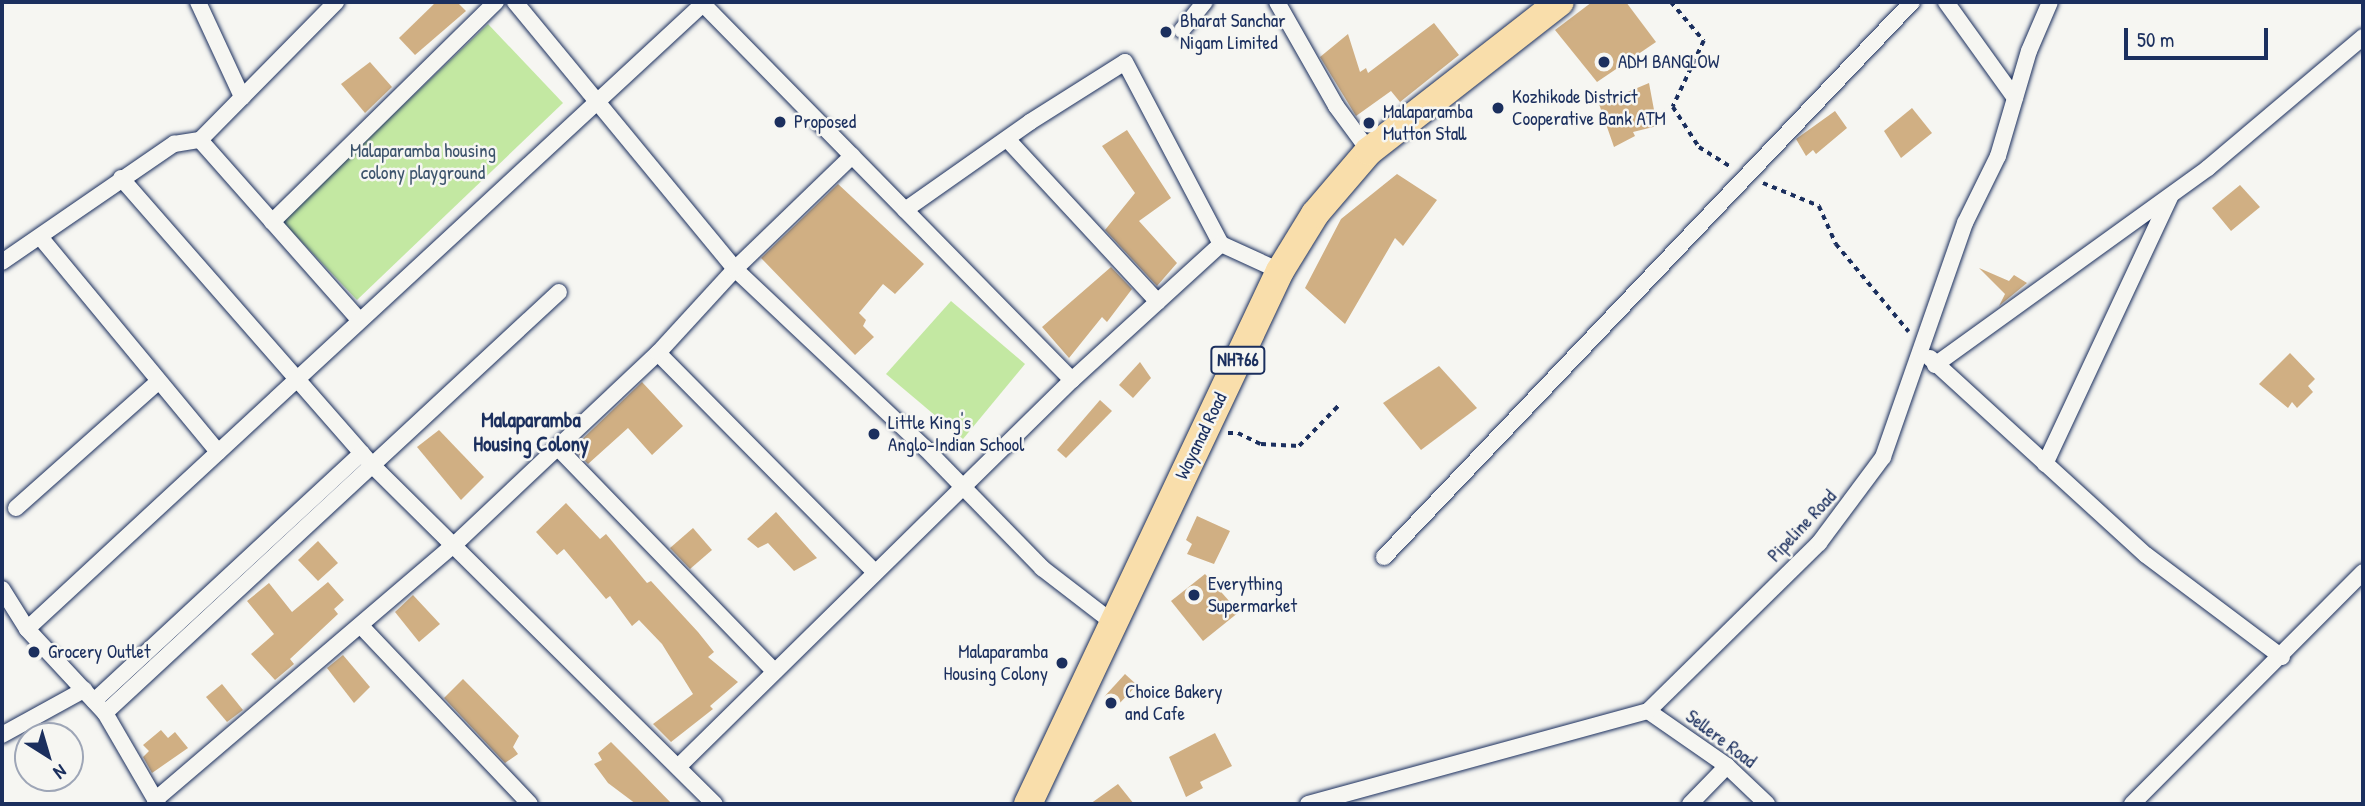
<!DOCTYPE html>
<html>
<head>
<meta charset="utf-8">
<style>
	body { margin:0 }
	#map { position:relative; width:2365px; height:806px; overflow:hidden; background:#f6f6f2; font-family:"Patrick Hand",sans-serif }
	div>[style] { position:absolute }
	.green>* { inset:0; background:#c3e8a2 }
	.building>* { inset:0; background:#d0af83 }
	.path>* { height:3.5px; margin-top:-1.75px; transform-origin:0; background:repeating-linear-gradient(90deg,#1b2f5e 0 5px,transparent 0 10px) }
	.roads { filter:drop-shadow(0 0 2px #1b2f5e) drop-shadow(0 0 2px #1b2f5e) }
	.street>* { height:16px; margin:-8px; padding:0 8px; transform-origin:8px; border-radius:8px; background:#f6f6f2 }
	.highway>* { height:28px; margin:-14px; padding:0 14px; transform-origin:14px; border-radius:14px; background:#f9deab }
	.dots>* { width:19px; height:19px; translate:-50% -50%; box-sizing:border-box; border:4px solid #f6f6f2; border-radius:50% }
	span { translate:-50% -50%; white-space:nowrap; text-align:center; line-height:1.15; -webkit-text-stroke:5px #f6f6f2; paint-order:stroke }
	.shield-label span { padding:2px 5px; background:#f6f6f2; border:2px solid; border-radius:5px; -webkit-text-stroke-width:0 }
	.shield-label { font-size:18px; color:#1b2f5e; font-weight:700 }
	.poi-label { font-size:19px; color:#1b2f5e }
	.left { translate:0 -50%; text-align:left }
	.right { translate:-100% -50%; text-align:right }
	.park-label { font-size:19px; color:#3d546c }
	.street-label { font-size:19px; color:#1b2f5e }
	.neighbourhood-label { font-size:21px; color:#1b2f5e; font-weight:700 }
	.frame { position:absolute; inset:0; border:4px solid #1b2f5e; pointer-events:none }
	.north { position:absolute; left:14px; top:722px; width:70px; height:70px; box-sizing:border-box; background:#f6f6f2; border:2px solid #9ea6b7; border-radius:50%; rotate:143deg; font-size:19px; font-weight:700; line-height:28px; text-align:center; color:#1b2f5e }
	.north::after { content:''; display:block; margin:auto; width:24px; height:32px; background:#1b2f5e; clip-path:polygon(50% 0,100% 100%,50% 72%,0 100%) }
	.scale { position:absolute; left:2124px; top:28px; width:144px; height:32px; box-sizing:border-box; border:4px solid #1b2f5e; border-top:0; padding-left:9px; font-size:21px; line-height:24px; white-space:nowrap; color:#1b2f5e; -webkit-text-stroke:5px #f6f6f2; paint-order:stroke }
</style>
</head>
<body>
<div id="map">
	<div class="green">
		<div style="clip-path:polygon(488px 24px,563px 103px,357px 300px,282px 221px)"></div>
		<div style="clip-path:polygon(951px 301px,1025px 364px,963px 439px,886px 374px)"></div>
	</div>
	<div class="building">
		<div style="clip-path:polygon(436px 2px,457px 2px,466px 11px,415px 55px,399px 38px)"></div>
		<div style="clip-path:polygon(1592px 2px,1626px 2px,1656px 42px,1597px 82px,1555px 30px)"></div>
		<div style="clip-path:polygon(1434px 23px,1459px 55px,1400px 102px,1391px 91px,1356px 116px,1320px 57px,1348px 34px,1360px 72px,1366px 68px,1368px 73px)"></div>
		<div style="clip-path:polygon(370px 62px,392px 87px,365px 113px,341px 84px)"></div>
		<div style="clip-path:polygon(1649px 83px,1657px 126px,1633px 132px,1635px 136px,1614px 147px,1599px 104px)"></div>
		<div style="clip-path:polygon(1912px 108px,1932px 133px,1901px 158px,1884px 131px)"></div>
		<div style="clip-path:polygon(1835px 111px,1847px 128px,1816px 154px,1813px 150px,1806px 156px,1796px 139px)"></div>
		<div style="clip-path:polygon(1127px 130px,1171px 198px,1139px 221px,1177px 263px,1157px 286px,1105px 230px,1135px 193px,1102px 146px)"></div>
		<div style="clip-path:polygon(1397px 174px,1437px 200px,1403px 246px,1395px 238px,1345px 324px,1305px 288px,1341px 219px)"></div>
		<div style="clip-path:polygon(838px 184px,924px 264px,895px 294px,883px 284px,859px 313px,866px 320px,863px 326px,874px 337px,855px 355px,761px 258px)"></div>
		<div style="clip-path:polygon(2240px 185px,2260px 207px,2231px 231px,2212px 208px)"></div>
		<div style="clip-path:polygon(1111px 267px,1132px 289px,1107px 322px,1102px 317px,1069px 358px,1042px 327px)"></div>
		<div style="clip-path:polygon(1979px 268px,2009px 281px,2014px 275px,2027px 283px,1999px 306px,2005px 294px)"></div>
		<div style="clip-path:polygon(2290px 353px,2315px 379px,2308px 386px,2313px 392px,2297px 408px,2292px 402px,2288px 408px,2259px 384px)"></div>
		<div style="clip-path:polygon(1140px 362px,1151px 378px,1133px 398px,1119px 385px)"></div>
		<div style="clip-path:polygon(1439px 366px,1477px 408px,1421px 450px,1383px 403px)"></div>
		<div style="clip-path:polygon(642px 382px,683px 426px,652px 455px,628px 428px,588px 464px,573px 448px)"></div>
		<div style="clip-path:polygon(1100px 400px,1112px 411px,1066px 458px,1057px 450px)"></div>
		<div style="clip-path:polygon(439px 430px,484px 477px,461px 500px,417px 447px)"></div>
		<div style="clip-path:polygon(566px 503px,600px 539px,606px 534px,647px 583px,651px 581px,698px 632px,714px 652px,708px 657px,738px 682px,710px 706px,713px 709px,671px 742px,653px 724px,693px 694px,662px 644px,639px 620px,632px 626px,610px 596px,606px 599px,564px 549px,557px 555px,536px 532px)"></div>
		<div style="clip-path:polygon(776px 512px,817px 558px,794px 571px,768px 543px,758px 548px,747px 539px)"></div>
		<div style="clip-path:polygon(1197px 516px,1230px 531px,1214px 564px,1187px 554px,1192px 544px,1186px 540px)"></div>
		<div style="clip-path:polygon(693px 528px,712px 550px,690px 569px,670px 548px)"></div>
		<div style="clip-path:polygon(318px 541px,338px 563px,318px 581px,298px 560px)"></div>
		<div style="clip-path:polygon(1205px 574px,1239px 612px,1203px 641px,1171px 601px)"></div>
		<div style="clip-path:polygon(328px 582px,344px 600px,334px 609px,338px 614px,290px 659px,294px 664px,275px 680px,251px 654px,274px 634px,247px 601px,269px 583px,292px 612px)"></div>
		<div style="clip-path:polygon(413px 595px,440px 624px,419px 642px,395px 612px)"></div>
		<div style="clip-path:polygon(343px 655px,370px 687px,354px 703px,327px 668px)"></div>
		<div style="clip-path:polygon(1125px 674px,1137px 685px,1116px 707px,1104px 697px)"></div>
		<div style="clip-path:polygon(463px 679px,519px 736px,513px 747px,518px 754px,505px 763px,444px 698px)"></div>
		<div style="clip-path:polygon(222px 684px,243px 710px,227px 722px,206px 697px)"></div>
		<div style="clip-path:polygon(161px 730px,168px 738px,175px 732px,188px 748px,152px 773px,143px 757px,149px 751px,143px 745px)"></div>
		<div style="clip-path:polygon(1215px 733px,1232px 766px,1200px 782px,1203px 788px,1186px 797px,1169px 757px)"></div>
		<div style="clip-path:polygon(611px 742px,637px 768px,672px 804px,636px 804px,608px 783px,594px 764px,602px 760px,598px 753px)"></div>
		<div style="clip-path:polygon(1118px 784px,1134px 804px,1090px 804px)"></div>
	</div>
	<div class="path">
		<div style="left:1671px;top:2px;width:51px;rotate:49.8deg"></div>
		<div style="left:1704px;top:41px;width:73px;rotate:115.2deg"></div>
		<div style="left:1673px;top:107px;width:48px;rotate:57deg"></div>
		<div style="left:1699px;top:147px;width:38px;rotate:32deg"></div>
		<div style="left:1763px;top:183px;width:61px;rotate:22.3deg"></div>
		<div style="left:1819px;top:206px;width:42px;rotate:65.9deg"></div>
		<div style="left:1836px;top:244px;width:114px;rotate:50.3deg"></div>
		<div style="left:1228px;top:433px;width:10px"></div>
		<div style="left:1238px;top:433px;width:25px;rotate:26deg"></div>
		<div style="left:1261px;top:444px;width:38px;rotate:3deg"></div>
		<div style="left:1299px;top:446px;width:60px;rotate:-45.7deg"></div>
	</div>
	<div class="roads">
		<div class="street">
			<div style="left:198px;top:2px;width:105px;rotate:65.1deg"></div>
			<div style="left:515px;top:2px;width:346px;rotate:50.5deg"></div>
			<div style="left:735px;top:269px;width:261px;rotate:43.3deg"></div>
			<div style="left:925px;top:448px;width:168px;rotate:45.7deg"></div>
			<div style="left:1042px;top:568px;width:88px;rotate:37.6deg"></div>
			<div style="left:1277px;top:2px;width:120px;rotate:60.4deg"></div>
			<div style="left:1336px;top:106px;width:56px;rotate:53.7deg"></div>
			<div style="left:1946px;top:2px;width:118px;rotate:54.3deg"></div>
			<div style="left:1182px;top:30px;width:36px;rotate:-51deg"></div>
			<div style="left:1007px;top:139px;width:222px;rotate:47.2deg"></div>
			<div style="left:200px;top:140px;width:240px;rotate:48.5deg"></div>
			<div style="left:121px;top:178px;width:381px;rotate:48.8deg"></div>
			<div style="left:372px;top:465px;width:482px;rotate:44.7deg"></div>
			<div style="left:905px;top:210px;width:153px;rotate:-35.1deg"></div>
			<div style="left:1030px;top:122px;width:112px;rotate:-32.3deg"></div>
			<div style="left:1125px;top:62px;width:206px;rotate:62.2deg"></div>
			<div style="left:272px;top:222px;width:314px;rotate:-44.5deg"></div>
			<div style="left:41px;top:238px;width:278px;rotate:50.4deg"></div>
			<div style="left:2px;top:262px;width:209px;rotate:-34.5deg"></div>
			<div style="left:174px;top:144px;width:26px;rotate:-9deg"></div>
			<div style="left:200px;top:140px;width:194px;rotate:-45.4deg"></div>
			<div style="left:658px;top:353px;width:308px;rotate:45.3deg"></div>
			<div style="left:1930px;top:358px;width:292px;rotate:42.4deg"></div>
			<div style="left:2146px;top:555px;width:170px;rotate:36.9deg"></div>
			<div style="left:1935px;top:365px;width:337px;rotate:-35.8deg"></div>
			<div style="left:2208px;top:168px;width:203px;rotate:-40.2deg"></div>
			<div style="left:558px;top:448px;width:310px;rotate:45.9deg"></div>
			<div style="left:2045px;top:464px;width:295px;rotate:-64.9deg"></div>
			<div style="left:16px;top:508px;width:190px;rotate:-41.6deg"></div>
			<div style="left:1384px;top:557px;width:766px;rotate:-46.43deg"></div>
			<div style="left:2px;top:589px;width:47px;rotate:58deg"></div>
			<div style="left:27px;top:629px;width:115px;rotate:47.1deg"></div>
			<div style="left:105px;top:713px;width:105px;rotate:59.8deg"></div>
			<div style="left:361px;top:626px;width:245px;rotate:46.5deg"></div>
			<div style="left:27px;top:629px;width:921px;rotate:-42.76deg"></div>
			<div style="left:703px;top:4px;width:527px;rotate:45.54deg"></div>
			<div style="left:94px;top:701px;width:365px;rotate:-42.8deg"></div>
			<div style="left:1648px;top:711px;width:96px;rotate:34.8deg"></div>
			<div style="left:1727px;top:766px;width:55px;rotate:43.5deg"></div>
			<div style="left:105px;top:713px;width:619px;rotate:-42.84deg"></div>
			<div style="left:2px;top:735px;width:94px;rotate:-28.8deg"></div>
			<div style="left:679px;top:766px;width:551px;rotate:-44.49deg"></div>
			<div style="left:1072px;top:380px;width:202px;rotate:-42.4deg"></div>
			<div style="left:1221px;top:244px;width:65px;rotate:24.6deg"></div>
			<div style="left:155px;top:800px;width:393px;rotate:-40.5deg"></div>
			<div style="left:454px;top:545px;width:280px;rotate:-43.3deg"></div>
			<div style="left:658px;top:353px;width:114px;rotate:-47.5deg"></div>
			<div style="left:735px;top:269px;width:163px;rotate:-44deg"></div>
			<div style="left:1308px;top:804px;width:352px;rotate:-15.3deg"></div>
			<div style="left:1648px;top:711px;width:240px;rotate:-44.5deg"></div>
			<div style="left:1819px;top:543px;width:107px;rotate:-53.3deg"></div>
			<div style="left:1883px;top:457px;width:248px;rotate:-70.7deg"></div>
			<div style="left:1965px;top:223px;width:75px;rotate:-63.8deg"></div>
			<div style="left:1998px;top:156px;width:109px;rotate:-73.6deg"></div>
			<div style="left:2029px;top:51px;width:53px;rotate:-66.8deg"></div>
			<div style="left:1690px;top:804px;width:53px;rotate:-45.8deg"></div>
			<div style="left:2132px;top:804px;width:327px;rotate:-45.1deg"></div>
		</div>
		<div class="highway">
			<div style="left:1028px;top:804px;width:590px;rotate:-64.7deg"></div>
			<div style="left:1280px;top:271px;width:67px;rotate:-58.4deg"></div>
			<div style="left:1315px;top:214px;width:83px;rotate:-49.4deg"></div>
			<div style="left:1369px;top:151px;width:242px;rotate:-38deg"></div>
		</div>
	</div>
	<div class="dots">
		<div style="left:1166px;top:32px;background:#1b2f5e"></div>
		<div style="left:1604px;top:62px;background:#1b2f5e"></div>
		<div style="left:1498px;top:108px;background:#1b2f5e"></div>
		<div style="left:780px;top:122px;background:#1b2f5e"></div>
		<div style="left:1369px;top:123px;background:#1b2f5e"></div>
		<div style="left:874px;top:434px;background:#1b2f5e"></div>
		<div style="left:1194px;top:595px;background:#1b2f5e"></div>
		<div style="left:34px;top:652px;background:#1b2f5e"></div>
		<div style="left:1062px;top:663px;background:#1b2f5e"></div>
		<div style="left:1111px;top:703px;background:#1b2f5e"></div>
	</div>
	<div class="shield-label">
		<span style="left:1238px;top:360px">NH766</span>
	</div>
	<div class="poi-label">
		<span class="left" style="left:1180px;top:32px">Bharat Sanchar<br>Nigam Limited</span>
		<span class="left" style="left:1618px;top:62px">ADM BANGLOW</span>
		<span class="left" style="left:1512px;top:108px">Kozhikode District<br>Cooperative Bank ATM</span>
		<span class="left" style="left:1383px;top:123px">Malaparamba<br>Mutton Stall</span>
		<span class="left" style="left:794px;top:122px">Proposed</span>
		<span class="left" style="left:888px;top:434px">Little King's<br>Anglo-Indian School</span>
		<span class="left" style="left:1208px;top:595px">Everything<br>Supermarket</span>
		<span class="left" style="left:48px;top:652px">Grocery Outlet</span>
		<span class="right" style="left:1048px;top:663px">Malaparamba<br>Housing Colony</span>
		<span class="left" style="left:1125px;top:703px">Choice Bakery<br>and Cafe</span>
	</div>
	<div class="park-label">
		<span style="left:423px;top:162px">Malaparamba housing<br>colony playground</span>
	</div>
	<div class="street-label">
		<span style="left:1201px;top:436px;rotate:-64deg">Wayanad Road</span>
		<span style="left:1802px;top:526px;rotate:-47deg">Pipeline Road</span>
		<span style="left:1721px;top:739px;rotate:37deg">Sellere Road</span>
	</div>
	<div class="neighbourhood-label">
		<span style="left:531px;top:432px">Malaparamba<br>Housing Colony</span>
	</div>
	<div class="frame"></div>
	<div class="north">N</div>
	<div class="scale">50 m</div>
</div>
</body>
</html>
